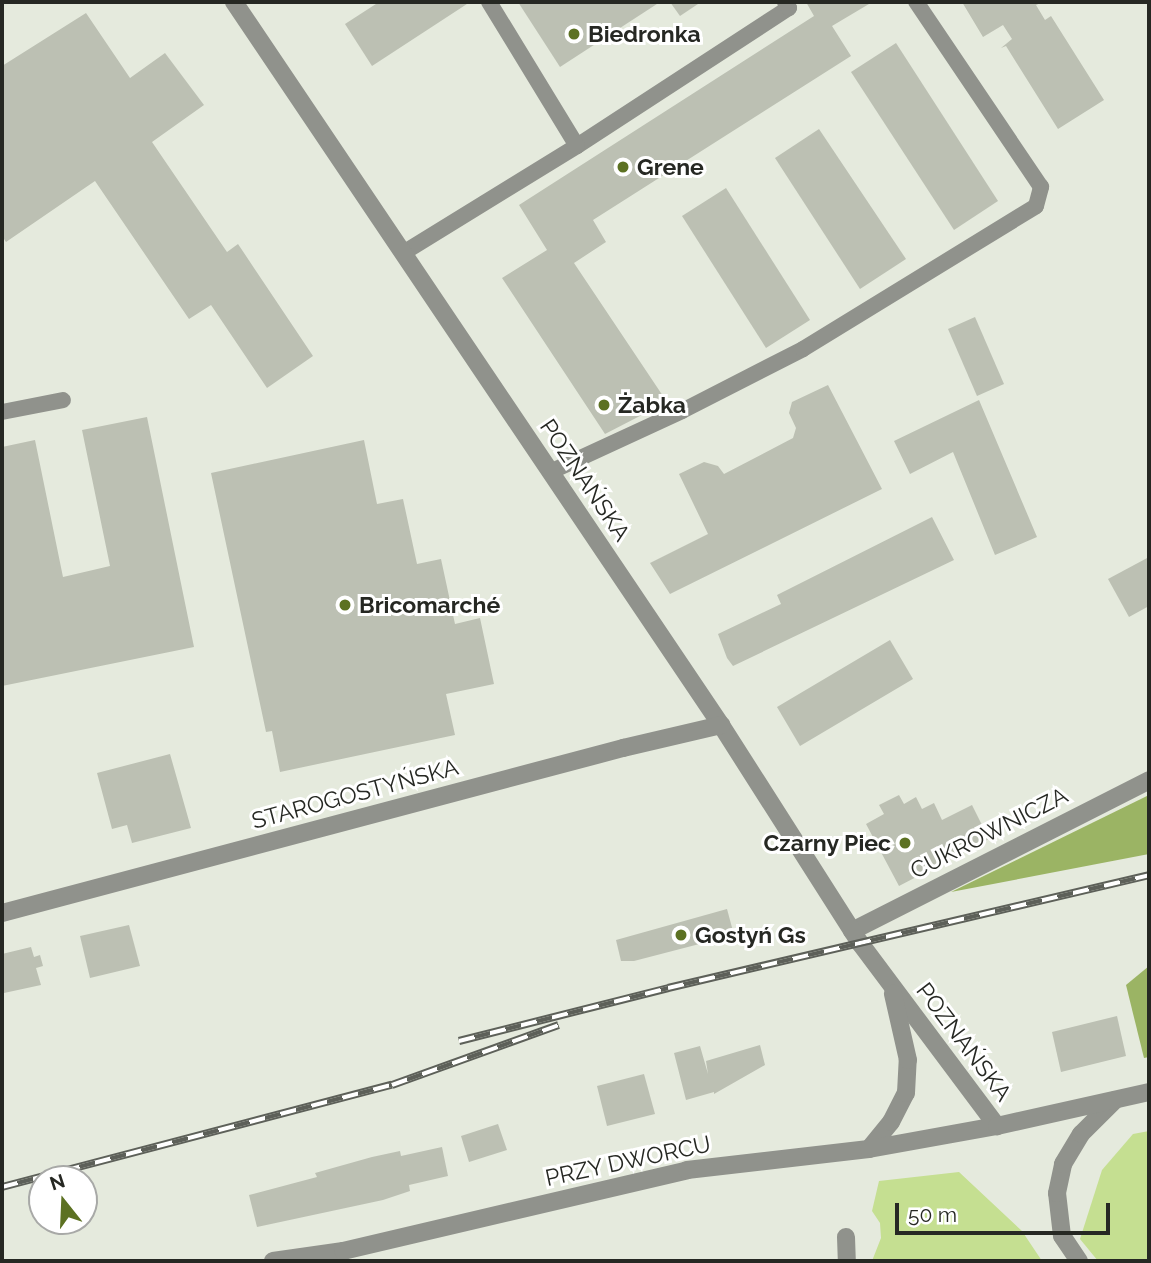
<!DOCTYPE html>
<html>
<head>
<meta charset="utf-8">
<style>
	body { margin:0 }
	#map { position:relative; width:1151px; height:1263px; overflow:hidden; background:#e5eadd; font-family:Raleway,sans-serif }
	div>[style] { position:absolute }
	.green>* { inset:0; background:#c5df91 }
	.forest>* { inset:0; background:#9bb464 }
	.building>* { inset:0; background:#bcc0b3 }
	.service>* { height:16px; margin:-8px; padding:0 8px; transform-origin:8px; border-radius:8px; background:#90928c }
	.minor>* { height:18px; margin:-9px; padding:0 9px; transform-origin:9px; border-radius:9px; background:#90928c }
	.tertiary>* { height:18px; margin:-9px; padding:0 9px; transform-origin:9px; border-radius:9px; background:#90928c }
	.rail>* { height:8px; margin-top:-4px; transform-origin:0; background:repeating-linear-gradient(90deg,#fff 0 16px,#5d6059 0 32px); box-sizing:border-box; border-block:2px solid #5d6059 }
	.dots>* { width:19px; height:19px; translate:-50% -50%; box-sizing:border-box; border:4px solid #fff; border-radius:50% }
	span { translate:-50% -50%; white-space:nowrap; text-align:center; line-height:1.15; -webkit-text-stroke:6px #fff; paint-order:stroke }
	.poi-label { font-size:23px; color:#262823; font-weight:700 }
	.left { translate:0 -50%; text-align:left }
	.right { translate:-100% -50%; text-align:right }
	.street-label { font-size:23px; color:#262823 }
	.frame { position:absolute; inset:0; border:4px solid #262823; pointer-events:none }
	.north { position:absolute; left:28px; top:1165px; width:70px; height:70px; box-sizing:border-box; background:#fff; border:2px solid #a8a9a7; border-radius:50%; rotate:342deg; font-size:19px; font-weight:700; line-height:28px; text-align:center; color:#262823 }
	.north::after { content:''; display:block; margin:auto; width:24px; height:32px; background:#5c7122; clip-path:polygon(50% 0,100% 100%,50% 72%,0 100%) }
	.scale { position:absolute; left:895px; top:1203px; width:215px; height:32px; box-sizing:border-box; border:4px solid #262823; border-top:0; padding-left:9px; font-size:21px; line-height:24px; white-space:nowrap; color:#262823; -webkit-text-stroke:5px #fff; paint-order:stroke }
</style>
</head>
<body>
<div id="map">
	<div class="green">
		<div style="clip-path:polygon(1149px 1131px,1149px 1261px,1098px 1261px,1080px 1239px,1102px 1170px,1133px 1134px)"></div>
		<div style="clip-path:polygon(959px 1172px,1022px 1231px,1042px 1261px,872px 1261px,881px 1238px,880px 1223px,872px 1211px,879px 1181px)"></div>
	</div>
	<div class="forest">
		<div style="clip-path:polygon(1149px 795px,1149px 854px,951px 892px)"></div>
		<div style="clip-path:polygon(1149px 966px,1149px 1057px,1144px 1058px,1126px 985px)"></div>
	</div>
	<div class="building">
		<div style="clip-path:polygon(379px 2px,470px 2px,372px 66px,345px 24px)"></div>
		<div style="clip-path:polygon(518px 2px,660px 2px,560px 67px)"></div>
		<div style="clip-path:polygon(670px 2px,701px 2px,680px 16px)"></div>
		<div style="clip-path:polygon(806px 2px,868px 2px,869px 4px,832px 26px,851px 56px,593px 220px,606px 242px,574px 263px,667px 402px,605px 434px,502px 278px,547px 250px,519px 205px,814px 16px)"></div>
		<div style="clip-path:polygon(962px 2px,1043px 2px,1036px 5px,1045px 20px,1051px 16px,1104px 100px,1058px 129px,1006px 46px,1001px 48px,1012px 39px,1003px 25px,983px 37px)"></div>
		<div style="clip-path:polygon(86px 13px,130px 78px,165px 53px,204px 105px,152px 142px,227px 252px,238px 244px,313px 356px,267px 388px,211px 305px,189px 319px,95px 181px,6px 242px,2px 236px,2px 66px)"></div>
		<div style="clip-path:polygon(896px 43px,998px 201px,954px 230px,851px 72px)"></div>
		<div style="clip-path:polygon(819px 129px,906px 259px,860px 289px,775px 158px)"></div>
		<div style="clip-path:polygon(726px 188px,810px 320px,766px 348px,682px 216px)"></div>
		<div style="clip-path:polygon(975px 317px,1004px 384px,977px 396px,948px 329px)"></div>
		<div style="clip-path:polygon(828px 385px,882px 489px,670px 594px,650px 563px,708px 534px,679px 474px,704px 462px,718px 466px,724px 474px,793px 438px,796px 428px,789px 413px,792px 402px)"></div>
		<div style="clip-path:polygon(979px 400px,1037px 537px,995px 555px,953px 452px,910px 474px,894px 441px)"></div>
		<div style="clip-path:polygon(147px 417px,194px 647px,2px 686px,2px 447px,35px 440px,63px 577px,110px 566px,82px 430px)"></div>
		<div style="clip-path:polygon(364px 440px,377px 504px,403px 499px,417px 564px,441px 559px,455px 624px,480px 618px,494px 684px,446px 694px,455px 735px,280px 772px,272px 731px,266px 732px,211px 473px)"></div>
		<div style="clip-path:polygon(932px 517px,954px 560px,733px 666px,727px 658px,718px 634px,781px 604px,777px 595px)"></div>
		<div style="clip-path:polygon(1149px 557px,1149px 606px,1129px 617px,1108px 579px)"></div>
		<div style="clip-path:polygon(890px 640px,913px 679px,800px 746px,777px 707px)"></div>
		<div style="clip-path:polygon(170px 754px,191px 828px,132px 843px,127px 825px,112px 829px,97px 773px)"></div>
		<div style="clip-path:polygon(899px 795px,904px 804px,916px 797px,922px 809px,934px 803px,942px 820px,972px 805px,989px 839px,899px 886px,866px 824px,884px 814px,879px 805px)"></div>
		<div style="clip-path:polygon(727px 909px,734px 935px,634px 961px,621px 961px,616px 940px)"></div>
		<div style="clip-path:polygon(129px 925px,140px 966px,90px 978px,80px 936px)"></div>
		<div style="clip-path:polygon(31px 947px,34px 957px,40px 955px,43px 966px,36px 968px,41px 985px,4px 993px,2px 954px)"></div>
		<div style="clip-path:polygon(1117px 1016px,1126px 1056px,1061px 1072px,1052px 1032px)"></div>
		<div style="clip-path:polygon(760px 1045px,765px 1065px,714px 1094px,714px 1092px,686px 1100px,674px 1053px,700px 1046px,708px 1074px,706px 1061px)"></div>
		<div style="clip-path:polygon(644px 1074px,655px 1114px,607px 1126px,597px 1086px)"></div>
		<div style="clip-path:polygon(498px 1124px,507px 1150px,469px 1162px,461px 1136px)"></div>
		<div style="clip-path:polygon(442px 1147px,448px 1176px,409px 1185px,410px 1191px,383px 1200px,257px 1227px,249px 1195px,317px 1177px,315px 1173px,372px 1157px,400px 1151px,401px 1156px)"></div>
	</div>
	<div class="service">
		<div style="left:577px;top:146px;width:253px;rotate:-33.1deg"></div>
		<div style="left:789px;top:8px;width:7px;rotate:-124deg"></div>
		<div style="left:403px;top:253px;width:204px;rotate:-31.6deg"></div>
		<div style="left:577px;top:146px;width:169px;rotate:-121.4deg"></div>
		<div style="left:2px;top:412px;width:62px;rotate:-11.1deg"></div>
		<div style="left:550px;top:472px;width:145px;rotate:-24.8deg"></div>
		<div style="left:682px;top:411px;width:136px;rotate:-27.1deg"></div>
		<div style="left:803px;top:349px;width:273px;rotate:-31.5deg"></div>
		<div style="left:1036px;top:206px;width:20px;rotate:-75deg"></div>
		<div style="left:1041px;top:187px;width:223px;rotate:-124deg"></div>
	</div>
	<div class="minor">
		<div style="left:852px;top:931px;width:333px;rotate:-26.9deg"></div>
		<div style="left:846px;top:1237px;width:24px;rotate:88deg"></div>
		<div style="left:1079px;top:1261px;width:30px;rotate:-124deg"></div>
		<div style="left:1062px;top:1236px;width:43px;rotate:-96.6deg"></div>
		<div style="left:1057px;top:1193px;width:30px;rotate:-78deg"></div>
		<div style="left:1063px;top:1164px;width:35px;rotate:-59deg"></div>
		<div style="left:1081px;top:1134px;width:48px;rotate:-45deg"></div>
	</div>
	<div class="tertiary">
		<div style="left:234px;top:2px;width:872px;rotate:56.04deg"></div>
		<div style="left:721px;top:725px;width:259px;rotate:57.5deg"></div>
		<div style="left:860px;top:943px;width:229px;rotate:53.2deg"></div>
		<div style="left:2px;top:913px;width:643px;rotate:-14.88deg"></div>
		<div style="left:623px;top:748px;width:101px;rotate:-13.2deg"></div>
		<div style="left:869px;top:1149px;width:35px;rotate:-51deg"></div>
		<div style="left:891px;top:1122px;width:33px;rotate:-63deg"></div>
		<div style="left:906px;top:1093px;width:33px;rotate:-87deg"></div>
		<div style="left:908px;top:1060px;width:68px;rotate:-102.8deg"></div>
		<div style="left:273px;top:1261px;width:71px;rotate:-8.1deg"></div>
		<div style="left:343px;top:1251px;width:353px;rotate:-13.2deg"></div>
		<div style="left:687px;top:1170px;width:183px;rotate:-6.6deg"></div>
		<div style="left:869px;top:1149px;width:130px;rotate:-10.2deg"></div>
		<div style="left:997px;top:1126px;width:156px;rotate:-12.6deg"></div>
	</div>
	<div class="rail">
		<div style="left:459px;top:1041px;width:216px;rotate:-14.2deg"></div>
		<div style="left:668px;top:988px;width:494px;rotate:-13.2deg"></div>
		<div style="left:2px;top:1187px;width:403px;rotate:-14.7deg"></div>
		<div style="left:392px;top:1085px;width:177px;rotate:-19.8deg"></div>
	</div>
	<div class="dots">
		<div style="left:574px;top:34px;background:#5c7122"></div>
		<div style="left:623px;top:167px;background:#5c7122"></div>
		<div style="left:604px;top:405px;background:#5c7122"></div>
		<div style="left:345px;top:605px;background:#5c7122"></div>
		<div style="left:905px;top:843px;background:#5c7122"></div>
		<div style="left:681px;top:935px;background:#5c7122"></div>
	</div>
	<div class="poi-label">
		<span class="left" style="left:588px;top:34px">Biedronka</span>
		<span class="left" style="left:637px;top:167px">Grene</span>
		<span class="left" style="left:618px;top:405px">Żabka</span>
		<span class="left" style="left:359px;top:605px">Bricomarché</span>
		<span class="right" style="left:891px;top:843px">Czarny Piec</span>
		<span class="left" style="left:695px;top:935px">Gostyń Gs</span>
	</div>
	<div class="street-label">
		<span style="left:585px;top:480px;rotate:56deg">POZNAŃSKA</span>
		<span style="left:355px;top:794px;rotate:-15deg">STAROGOSTYŃSKA</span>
		<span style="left:989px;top:833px;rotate:-27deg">CUKROWNICZA</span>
		<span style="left:964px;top:1042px;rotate:53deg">POZNAŃSKA</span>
		<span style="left:628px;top:1161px;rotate:-12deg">PRZY DWORCU</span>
	</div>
	<div class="frame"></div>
	<div class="north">N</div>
	<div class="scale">50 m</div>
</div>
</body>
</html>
